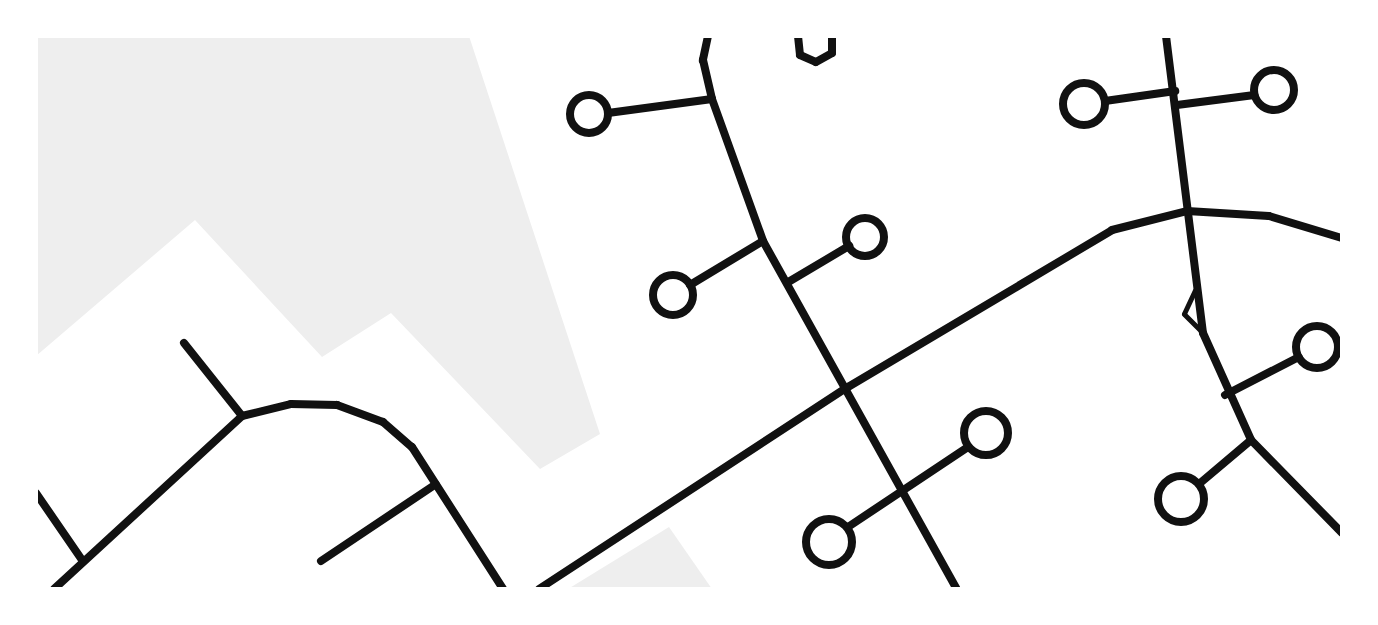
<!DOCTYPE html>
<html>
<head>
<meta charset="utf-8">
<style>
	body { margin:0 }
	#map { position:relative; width:1378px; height:625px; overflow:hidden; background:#fff; font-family:Poppins,sans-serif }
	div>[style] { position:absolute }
	.green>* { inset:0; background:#eee }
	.service>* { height:5px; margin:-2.5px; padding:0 2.5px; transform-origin:2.5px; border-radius:2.5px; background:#111 }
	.minor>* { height:8px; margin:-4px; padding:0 4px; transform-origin:4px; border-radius:4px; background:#111 }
	.minor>.ring { margin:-4px; padding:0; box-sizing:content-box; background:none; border:8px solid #111; border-radius:50% }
	span { translate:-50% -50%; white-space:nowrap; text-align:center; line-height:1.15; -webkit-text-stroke:8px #fff; paint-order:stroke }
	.frame { position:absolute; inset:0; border:38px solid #fff; pointer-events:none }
</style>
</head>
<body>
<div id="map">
	<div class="green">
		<div style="clip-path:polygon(36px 36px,469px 36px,600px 434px,540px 469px,391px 313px,322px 357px,195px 220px,36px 356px)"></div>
		<div style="clip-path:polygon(669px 527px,712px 589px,568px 589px)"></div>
	</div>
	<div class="service">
		<div style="left:1195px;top:290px;width:26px;rotate:115deg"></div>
		<div style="left:1184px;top:314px;width:27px;rotate:45deg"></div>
	</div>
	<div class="minor">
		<div style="left:708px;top:36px;width:25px;rotate:102deg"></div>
		<div style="left:703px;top:60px;width:40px;rotate:77deg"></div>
		<div style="left:712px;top:99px;width:151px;rotate:70.2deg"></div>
		<div style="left:763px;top:241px;width:398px;rotate:60.9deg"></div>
		<div style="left:798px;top:36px;width:19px;rotate:84deg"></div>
		<div style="left:800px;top:55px;width:17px;rotate:24deg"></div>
		<div style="left:816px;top:62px;width:18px;rotate:-29deg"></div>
		<div style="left:832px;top:53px;width:17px;rotate:-90deg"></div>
		<div style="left:1166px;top:36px;width:299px;rotate:82.9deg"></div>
		<div style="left:1203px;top:333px;width:117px;rotate:65.8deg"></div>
		<div style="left:1251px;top:440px;width:130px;rotate:45.6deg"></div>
		<div class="ring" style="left:1254px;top:70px;width:32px;height:32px"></div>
		<div class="ring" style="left:1063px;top:83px;width:34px;height:34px"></div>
		<div class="ring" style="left:570px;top:95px;width:30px;height:30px"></div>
		<div style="left:1105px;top:101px;width:71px;rotate:-8.1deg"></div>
		<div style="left:1177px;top:105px;width:78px;rotate:-7.4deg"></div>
		<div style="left:608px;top:113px;width:105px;rotate:-7.7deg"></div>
		<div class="ring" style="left:846px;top:218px;width:30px;height:30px"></div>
		<div class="ring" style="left:653px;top:275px;width:32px;height:32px"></div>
		<div style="left:790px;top:281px;width:69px;rotate:-30.7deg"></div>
		<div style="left:690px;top:285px;width:85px;rotate:-31.1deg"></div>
		<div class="ring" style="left:1296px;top:326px;width:34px;height:34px"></div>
		<div style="left:184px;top:343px;width:93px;rotate:51.5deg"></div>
		<div style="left:1225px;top:395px;width:83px;rotate:-27.2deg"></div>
		<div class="ring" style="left:964px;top:411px;width:36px;height:36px"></div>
		<div class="ring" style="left:1158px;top:476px;width:38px;height:38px"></div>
		<div style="left:1199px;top:484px;width:68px;rotate:-40.2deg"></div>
		<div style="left:36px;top:493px;width:81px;rotate:55.5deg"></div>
		<div class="ring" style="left:806px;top:519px;width:38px;height:38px"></div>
		<div style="left:848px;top:527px;width:144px;rotate:-33.7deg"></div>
		<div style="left:321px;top:561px;width:138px;rotate:-33.8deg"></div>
		<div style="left:54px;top:589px;width:255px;rotate:-42.6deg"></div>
		<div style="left:242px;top:416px;width:50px;rotate:-13.8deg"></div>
		<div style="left:291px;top:404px;width:46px;rotate:1.2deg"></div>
		<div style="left:337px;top:405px;width:49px;rotate:20.3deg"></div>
		<div style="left:383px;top:422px;width:38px;rotate:41deg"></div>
		<div style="left:412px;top:447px;width:169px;rotate:57.3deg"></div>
		<div style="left:539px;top:589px;width:369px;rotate:-33.2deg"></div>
		<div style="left:848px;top:387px;width:307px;rotate:-30.7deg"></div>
		<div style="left:1112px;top:230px;width:77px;rotate:-14.2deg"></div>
		<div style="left:1187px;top:211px;width:82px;rotate:3.5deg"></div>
		<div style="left:1269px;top:216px;width:76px;rotate:16.8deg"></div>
	</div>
	<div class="frame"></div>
</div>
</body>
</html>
